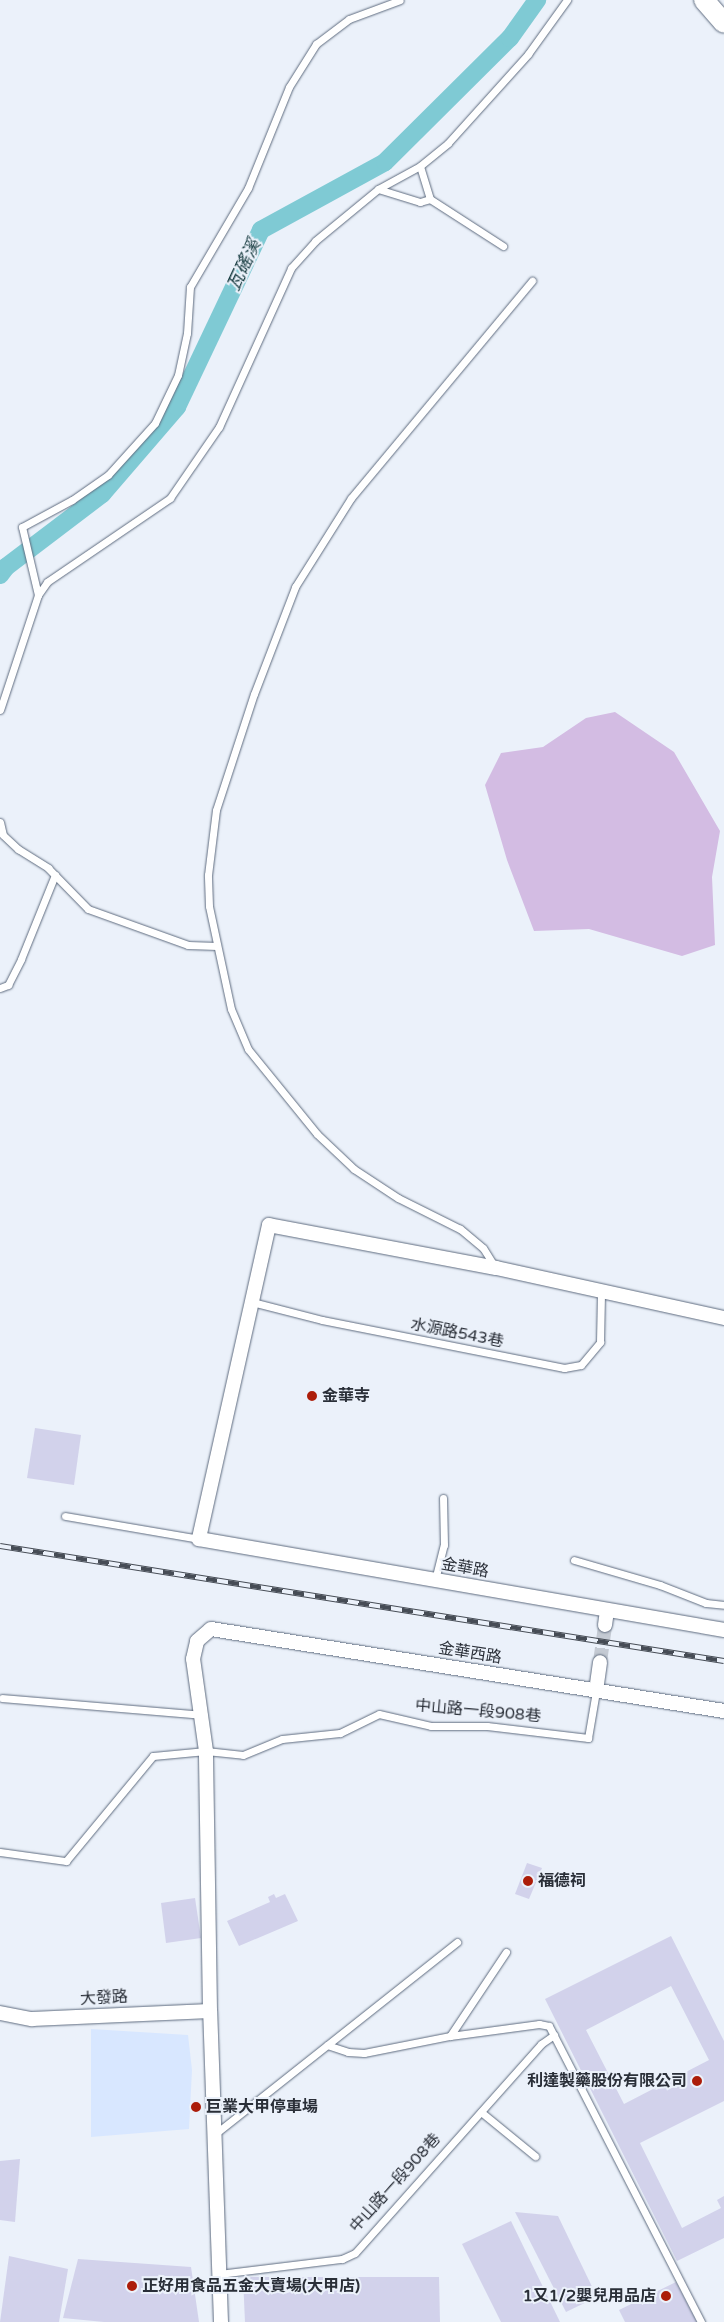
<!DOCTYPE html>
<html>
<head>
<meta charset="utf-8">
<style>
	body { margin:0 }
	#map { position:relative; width:724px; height:2322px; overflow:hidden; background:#ebf1fa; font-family:"Varela Round","Noto Sans TC",sans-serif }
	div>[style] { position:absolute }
	.built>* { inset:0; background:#d8e7ff }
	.green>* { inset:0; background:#d3bce3 }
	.canal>* { height:18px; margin:-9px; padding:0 9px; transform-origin:9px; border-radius:9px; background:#7fcad4 }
	.building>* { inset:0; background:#d2d2eb }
	.street-tunnel>* { height:14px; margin-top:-7px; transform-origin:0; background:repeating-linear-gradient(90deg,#c4cad3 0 14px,transparent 0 21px) }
	.roads { filter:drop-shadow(0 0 1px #5e6b7f) drop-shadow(0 0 1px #5e6b7f) }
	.lane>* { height:7px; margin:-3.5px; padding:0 3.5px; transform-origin:3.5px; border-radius:3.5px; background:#fff }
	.street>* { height:14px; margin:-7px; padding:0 7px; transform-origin:7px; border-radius:7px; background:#fff }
	.secondary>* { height:20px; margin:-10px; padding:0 10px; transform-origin:10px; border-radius:10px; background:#fff }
	.rail>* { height:5.5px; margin-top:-2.75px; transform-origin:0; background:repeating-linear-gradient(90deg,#ebf1fa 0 11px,#464c55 0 22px); box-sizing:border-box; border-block:1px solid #464c55 }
	.dots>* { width:14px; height:14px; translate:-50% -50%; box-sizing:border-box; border:2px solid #ebf1fa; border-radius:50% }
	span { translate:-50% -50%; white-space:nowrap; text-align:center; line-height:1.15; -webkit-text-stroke:4px #ebf1fa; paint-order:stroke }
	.street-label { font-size:16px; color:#2a2f38 }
	.poi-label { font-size:16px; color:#2a2f38; font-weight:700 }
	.left { translate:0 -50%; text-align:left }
	.right { translate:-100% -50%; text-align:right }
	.water-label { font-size:18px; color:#193d42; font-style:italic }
</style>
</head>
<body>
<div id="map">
	<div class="built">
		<div style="clip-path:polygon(91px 2029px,188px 2035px,192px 2070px,189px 2129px,91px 2137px)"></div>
	</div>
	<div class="green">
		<div style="clip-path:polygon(615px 712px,674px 752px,720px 831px,712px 877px,715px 945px,682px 956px,589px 929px,534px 931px,507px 860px,485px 785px,501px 753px,543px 747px,586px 718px)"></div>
	</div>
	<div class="canal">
		<div style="left:0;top:575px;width:10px;rotate:-53deg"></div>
		<div style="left:6px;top:567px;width:121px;rotate:-37.2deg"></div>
		<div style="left:102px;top:494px;width:115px;rotate:-49.2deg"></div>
		<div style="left:177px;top:407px;width:196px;rotate:-64.6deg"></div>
		<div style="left:261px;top:230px;width:141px;rotate:-28.7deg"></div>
		<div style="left:385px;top:162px;width:176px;rotate:-44.8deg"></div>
		<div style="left:510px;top:38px;width:47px;rotate:-54.6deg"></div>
	</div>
	<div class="building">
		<div style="clip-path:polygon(35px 1428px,81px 1435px,74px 1485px,27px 1478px)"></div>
		<div style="clip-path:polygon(527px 1863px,542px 1868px,529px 1899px,515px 1894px)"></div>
		<div style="clip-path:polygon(274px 1894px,276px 1898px,285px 1894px,298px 1921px,239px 1946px,227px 1921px,270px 1902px,268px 1897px)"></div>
		<div style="clip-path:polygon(195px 1898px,201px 1938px,166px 1943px,161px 1903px)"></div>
		<div style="clip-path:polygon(evenodd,671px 1936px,724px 2041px,724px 2101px,640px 2143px,682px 2228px,721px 2208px,717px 2200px,724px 2196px,724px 2238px,677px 2261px,545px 1999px,671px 1936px,671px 1986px,709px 2060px,624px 2104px,586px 2030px,671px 1986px)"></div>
		<div style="clip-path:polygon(20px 2159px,15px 2222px,0 2220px,0 2161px)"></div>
		<div style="clip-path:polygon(515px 2212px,558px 2216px,597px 2297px,566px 2312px)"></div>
		<div style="clip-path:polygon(511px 2221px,560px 2322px,501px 2322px,462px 2244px)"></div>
		<div style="clip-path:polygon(9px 2256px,68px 2269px,59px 2322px,0 2322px)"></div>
		<div style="clip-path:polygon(78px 2259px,191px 2267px,199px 2322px,104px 2322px,63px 2318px)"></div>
		<div style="clip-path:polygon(243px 2277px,439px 2277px,440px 2322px,245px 2322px)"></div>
		<div style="clip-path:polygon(676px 2282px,697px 2322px,625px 2322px,619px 2310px)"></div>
	</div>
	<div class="street-tunnel">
		<div style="left:600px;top:1662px;width:37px;rotate:-82deg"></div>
	</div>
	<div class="roads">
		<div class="lane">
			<div style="left:378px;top:189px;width:44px;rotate:17.2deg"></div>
			<div style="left:420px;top:202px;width:10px;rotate:-17deg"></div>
			<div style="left:430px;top:199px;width:34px;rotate:-107deg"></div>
			<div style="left:430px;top:199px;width:87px;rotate:32.8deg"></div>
			<div style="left:38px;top:595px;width:70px;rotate:-103.2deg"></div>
			<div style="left:22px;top:527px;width:57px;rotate:-28.4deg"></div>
			<div style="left:72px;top:500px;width:44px;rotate:-34.8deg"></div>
			<div style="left:108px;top:475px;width:70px;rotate:-47.9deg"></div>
			<div style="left:155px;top:423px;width:53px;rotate:-64.4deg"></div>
			<div style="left:178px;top:375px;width:43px;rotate:-77.9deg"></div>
			<div style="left:187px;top:333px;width:46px;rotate:-86.3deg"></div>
			<div style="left:190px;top:287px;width:115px;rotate:-59.6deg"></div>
			<div style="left:248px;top:188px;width:109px;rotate:-67.9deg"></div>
			<div style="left:289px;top:87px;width:51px;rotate:-57.9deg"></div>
			<div style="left:316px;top:44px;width:41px;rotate:-37.1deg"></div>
			<div style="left:349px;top:19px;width:54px;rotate:-20.4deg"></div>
			<div style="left:0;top:710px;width:121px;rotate:-71.7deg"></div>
			<div style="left:38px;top:595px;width:16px;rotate:-55deg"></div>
			<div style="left:47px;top:582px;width:149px;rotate:-34.3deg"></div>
			<div style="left:170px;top:498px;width:86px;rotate:-55.4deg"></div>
			<div style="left:219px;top:427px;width:175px;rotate:-65.6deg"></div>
			<div style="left:291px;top:268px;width:36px;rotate:-48deg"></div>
			<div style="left:315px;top:241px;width:82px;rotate:-39.5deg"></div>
			<div style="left:378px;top:189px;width:48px;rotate:-28.7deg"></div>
			<div style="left:420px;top:166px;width:36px;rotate:-39deg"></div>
			<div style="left:448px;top:143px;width:120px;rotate:-48deg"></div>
			<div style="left:528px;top:54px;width:67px;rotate:-54.2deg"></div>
			<div style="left:0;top:822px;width:13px;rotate:77deg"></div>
			<div style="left:3px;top:835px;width:21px;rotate:43deg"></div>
			<div style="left:18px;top:849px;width:36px;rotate:32deg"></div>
			<div style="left:48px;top:868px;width:57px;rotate:45.7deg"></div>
			<div style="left:88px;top:909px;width:106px;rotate:19.8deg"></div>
			<div style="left:188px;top:945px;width:29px;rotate:2deg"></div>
			<div style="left:0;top:988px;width:9px;rotate:-21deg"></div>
			<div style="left:8px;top:985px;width:29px;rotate:-63deg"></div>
			<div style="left:21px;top:959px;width:91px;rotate:-68deg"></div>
			<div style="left:495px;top:1267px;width:22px;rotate:-122deg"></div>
			<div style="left:483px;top:1248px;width:30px;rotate:-140deg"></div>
			<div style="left:460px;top:1229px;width:69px;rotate:-153.4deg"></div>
			<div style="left:398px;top:1198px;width:53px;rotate:-146.6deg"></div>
			<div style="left:354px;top:1169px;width:51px;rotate:-136.6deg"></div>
			<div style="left:317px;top:1134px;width:109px;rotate:-129.1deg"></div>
			<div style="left:248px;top:1049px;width:43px;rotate:-113deg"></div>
			<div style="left:231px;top:1009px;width:105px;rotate:-102.1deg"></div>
			<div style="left:209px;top:906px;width:31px;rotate:-92deg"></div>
			<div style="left:208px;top:875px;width:65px;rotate:-83deg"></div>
			<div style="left:216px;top:810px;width:122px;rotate:-71.9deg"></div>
			<div style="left:254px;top:694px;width:115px;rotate:-69deg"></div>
			<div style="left:295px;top:587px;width:105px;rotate:-57.8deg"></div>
			<div style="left:351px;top:498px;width:283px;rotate:-50.2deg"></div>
			<div style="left:252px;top:1302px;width:72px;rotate:14.4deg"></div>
			<div style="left:322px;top:1320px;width:247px;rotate:11.2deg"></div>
			<div style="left:564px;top:1368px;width:17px;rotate:-10deg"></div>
			<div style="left:581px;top:1365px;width:30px;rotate:-50deg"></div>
			<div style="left:600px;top:1342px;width:49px;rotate:-88.8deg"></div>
			<div style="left:65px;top:1516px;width:136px;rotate:9.7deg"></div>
			<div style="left:574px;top:1560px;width:90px;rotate:16.2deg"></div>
			<div style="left:660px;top:1585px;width:49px;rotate:21.4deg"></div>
			<div style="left:706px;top:1603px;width:18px;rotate:6deg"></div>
			<div style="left:435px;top:1580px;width:36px;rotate:-76deg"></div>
			<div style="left:444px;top:1545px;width:47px;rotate:-91.2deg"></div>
			<div style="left:2px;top:1698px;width:202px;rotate:4.8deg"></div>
			<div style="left:0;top:1852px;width:67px;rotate:7.8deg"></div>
			<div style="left:66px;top:1861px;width:136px;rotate:-50.4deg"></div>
			<div style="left:153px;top:1756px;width:53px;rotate:-5.4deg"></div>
			<div style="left:206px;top:1751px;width:37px;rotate:6deg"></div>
			<div style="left:243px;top:1755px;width:42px;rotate:-22.3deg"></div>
			<div style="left:282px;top:1739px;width:58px;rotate:-5.9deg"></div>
			<div style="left:340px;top:1733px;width:43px;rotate:-26deg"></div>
			<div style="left:379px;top:1714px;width:53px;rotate:13deg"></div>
			<div style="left:431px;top:1726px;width:56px"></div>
			<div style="left:487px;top:1726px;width:102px;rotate:6.8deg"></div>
			<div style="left:588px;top:1738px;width:48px;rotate:-80.3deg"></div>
			<div style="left:450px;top:2036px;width:90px;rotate:-7.7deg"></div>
			<div style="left:539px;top:2024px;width:10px;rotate:11deg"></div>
			<div style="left:549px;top:2026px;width:333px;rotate:62.8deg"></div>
			<div style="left:327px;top:2045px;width:22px;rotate:18deg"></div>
			<div style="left:348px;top:2052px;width:16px;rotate:4deg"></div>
			<div style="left:364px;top:2053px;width:88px;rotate:-11.2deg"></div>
			<div style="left:450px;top:2036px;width:101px;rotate:-56.3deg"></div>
			<div style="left:481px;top:2112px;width:70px;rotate:39.2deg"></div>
			<div style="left:215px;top:2134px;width:309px;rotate:-38.4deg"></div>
			<div style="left:219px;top:2274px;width:124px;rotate:-7deg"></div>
			<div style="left:342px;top:2259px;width:14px;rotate:-25deg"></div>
			<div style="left:355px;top:2253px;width:280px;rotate:-48.3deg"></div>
			<div style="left:541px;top:2044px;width:16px;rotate:-35deg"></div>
		</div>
		<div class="street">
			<div style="left:724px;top:1318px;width:233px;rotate:-167.6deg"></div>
			<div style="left:496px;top:1268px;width:231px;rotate:-169.3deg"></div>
			<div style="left:269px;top:1225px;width:322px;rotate:102.6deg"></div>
			<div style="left:199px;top:1539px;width:533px;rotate:9.83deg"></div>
			<div style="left:605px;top:1625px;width:15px;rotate:-82deg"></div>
			<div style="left:596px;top:1691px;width:29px;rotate:-82deg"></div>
			<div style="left:0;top:2013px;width:33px;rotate:11deg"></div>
			<div style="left:32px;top:2019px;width:178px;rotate:-2.6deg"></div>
			<div style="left:221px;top:2322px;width:311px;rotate:-92deg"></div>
			<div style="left:210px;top:2011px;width:260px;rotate:-90.9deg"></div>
			<div style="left:206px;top:1751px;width:93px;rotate:-98deg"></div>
			<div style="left:193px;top:1659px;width:18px;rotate:-77deg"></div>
			<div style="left:197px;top:1641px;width:18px;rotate:-41deg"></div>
			<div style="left:211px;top:1629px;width:520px;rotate:9.08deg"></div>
		</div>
		<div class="secondary">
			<div style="left:704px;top:0;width:30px;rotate:49deg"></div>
		</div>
	</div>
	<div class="rail">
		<div style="left:0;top:1546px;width:733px;rotate:9.03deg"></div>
	</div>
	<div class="dots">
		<div style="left:312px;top:1396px;background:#ac1d0a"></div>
		<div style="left:528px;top:1881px;background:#ac1d0a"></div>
		<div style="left:697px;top:2081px;background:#ac1d0a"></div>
		<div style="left:196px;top:2107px;background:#ac1d0a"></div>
		<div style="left:132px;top:2286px;background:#ac1d0a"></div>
		<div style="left:666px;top:2296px;background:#ac1d0a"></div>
	</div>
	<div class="street-label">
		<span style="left:457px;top:1333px;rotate:11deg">水源路543巷</span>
		<span style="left:465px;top:1568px;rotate:10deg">金華路</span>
		<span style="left:470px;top:1653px;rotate:9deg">金華西路</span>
		<span style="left:478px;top:1711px;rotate:5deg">中山路一段908巷</span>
		<span style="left:104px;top:1998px;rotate:-3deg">大發路</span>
		<span style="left:395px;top:2183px;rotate:-48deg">中山路一段908巷</span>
	</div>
	<div class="poi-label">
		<span class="left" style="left:322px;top:1396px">金華寺</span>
		<span class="left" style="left:538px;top:1881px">福德祠</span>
		<span class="right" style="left:687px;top:2081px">利達製藥股份有限公司</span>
		<span class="left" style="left:206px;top:2107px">巨業大甲停車場</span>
		<span class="left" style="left:142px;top:2286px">正好用食品五金大賣場(大甲店)</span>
		<span class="right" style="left:656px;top:2296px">1又1/2嬰兒用品店</span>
	</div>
	<div class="water-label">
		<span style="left:244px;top:265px;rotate:-65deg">瓦磘溪</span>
	</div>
</div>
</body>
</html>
